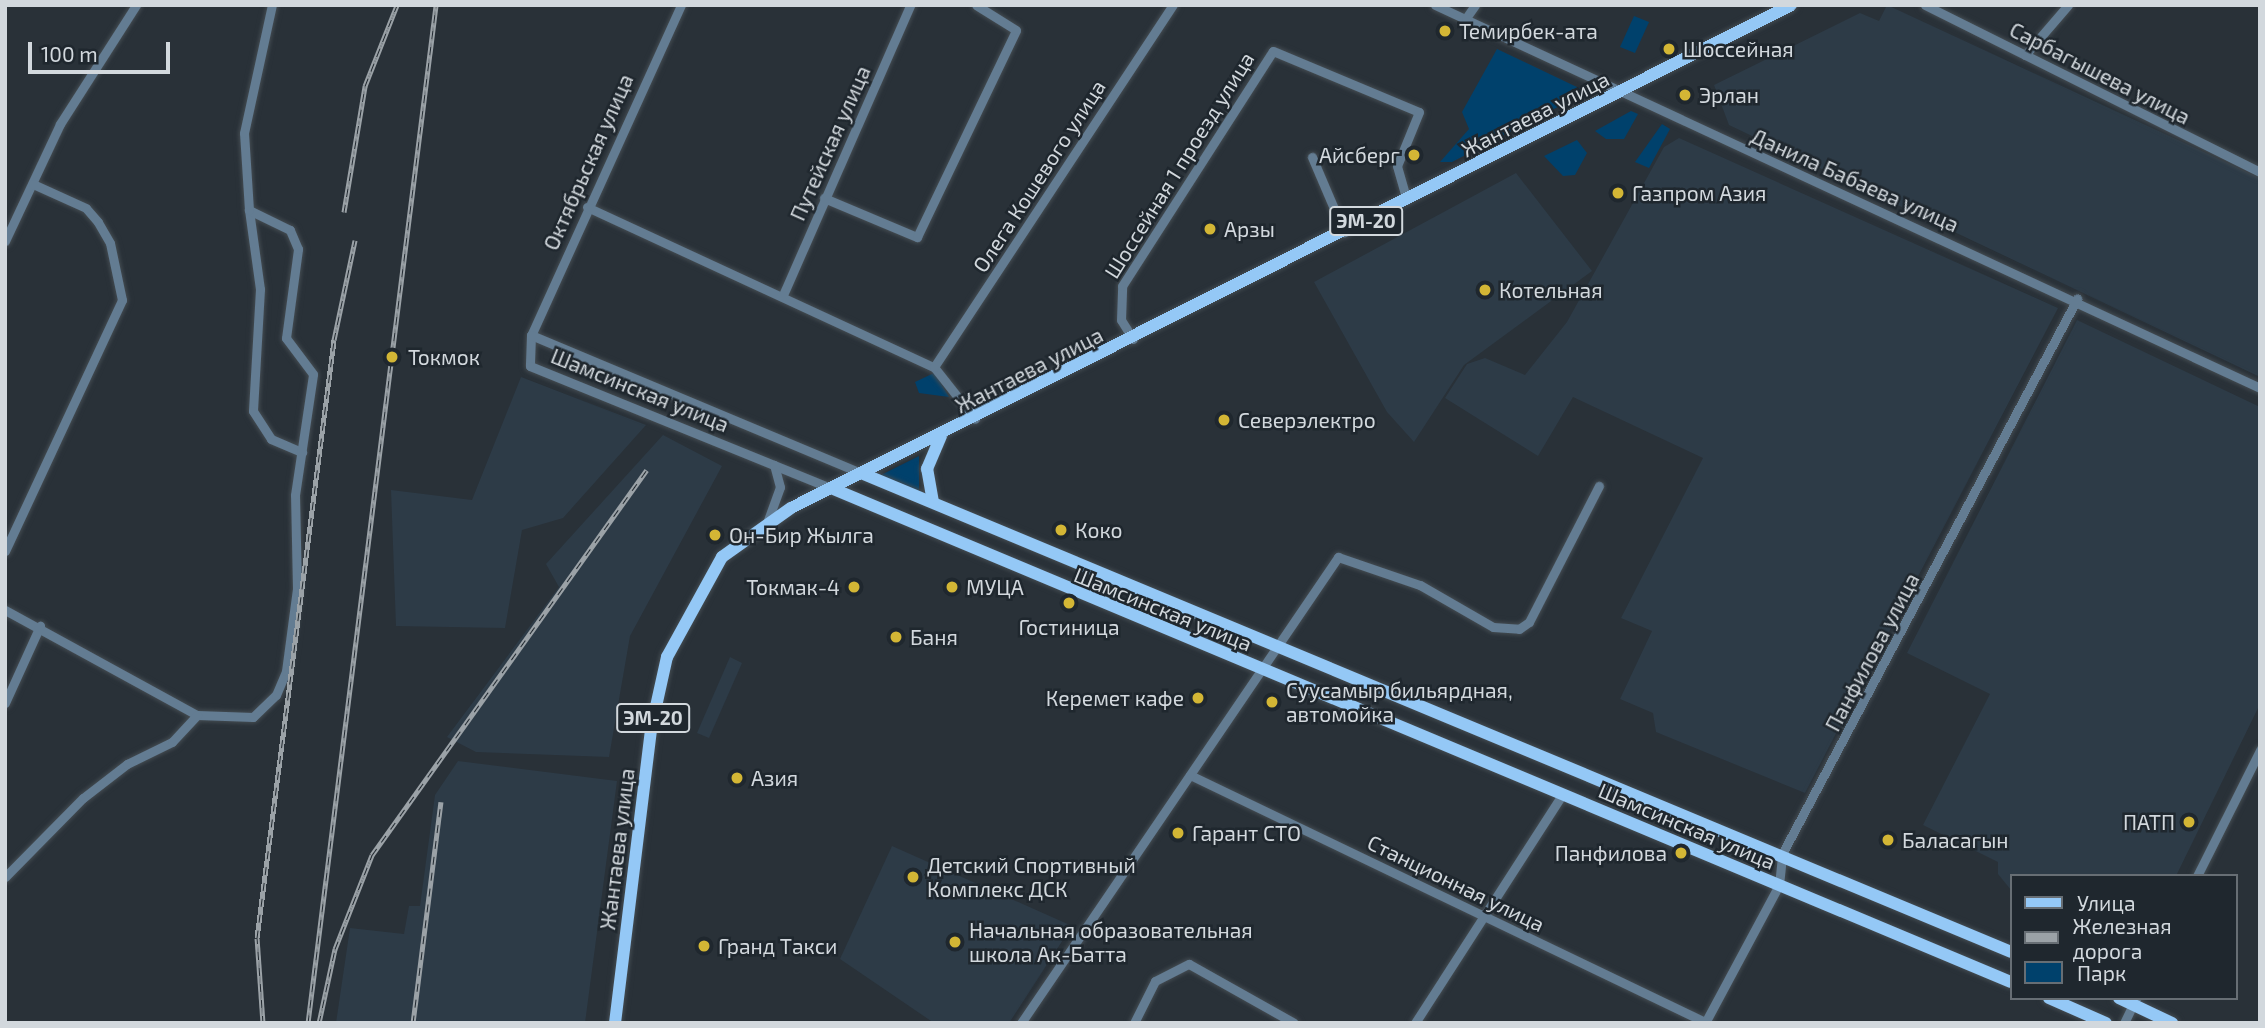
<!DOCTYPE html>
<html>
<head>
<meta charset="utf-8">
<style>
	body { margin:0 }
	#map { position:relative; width:2265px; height:1028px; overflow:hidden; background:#293138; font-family:"Exo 2",sans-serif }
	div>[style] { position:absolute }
	.built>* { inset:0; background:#2d3b47 }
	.green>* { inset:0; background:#00416c }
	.roads { filter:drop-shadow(0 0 2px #444c52) drop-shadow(0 0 2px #444c52) }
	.minor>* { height:9px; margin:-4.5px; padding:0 4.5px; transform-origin:4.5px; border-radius:4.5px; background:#637c92 }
	.major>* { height:12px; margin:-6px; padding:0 6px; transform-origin:6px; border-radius:6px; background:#94c8f6 }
	.rail>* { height:5px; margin-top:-2.5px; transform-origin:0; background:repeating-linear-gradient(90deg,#1f272e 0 8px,#9ba2a7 0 16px); box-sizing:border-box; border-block:2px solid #9ba2a7 }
	.dots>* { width:19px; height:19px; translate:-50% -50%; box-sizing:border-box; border:4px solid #1f272e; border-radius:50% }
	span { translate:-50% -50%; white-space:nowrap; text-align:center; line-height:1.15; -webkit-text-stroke:5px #1f272e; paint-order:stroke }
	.shield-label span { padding:2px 5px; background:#1f272e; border:2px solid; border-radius:5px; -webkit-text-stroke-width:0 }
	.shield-label { font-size:19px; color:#d2d8dd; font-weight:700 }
	.poi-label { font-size:21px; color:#d2d8dd }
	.left { translate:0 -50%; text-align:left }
	.right { translate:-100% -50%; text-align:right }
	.street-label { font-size:21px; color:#d2d8dd }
	.frame { position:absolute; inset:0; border:7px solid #d2d8dd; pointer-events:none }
	.legend { position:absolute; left:2010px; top:874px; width:228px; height:126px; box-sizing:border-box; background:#1f272e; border:2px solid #676e74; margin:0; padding:9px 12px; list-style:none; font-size:21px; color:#d2d8dd }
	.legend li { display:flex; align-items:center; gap:14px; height:35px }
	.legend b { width:35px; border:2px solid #676e74 }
	.scale { position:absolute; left:28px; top:42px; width:142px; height:32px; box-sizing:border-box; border:4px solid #d2d8dd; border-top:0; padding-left:9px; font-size:21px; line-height:24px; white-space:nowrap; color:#d2d8dd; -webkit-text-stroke:5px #1f272e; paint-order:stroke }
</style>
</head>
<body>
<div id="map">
	<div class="built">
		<div style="clip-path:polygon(1887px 5px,2260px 178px,2260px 377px,1729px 125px,1714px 85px,1860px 13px,1879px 21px)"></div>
		<div style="clip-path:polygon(1679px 138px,2058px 308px,1805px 793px,1656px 732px,1653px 713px,1620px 699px,1652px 631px,1621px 618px,1703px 458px,1573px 397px,1538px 456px,1445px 398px,1467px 364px,1485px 358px,1525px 375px,1567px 322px,1664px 147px)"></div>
		<div style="clip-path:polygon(1516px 173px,1592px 271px,1464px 365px,1414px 442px,1387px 412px,1314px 282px)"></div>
		<div style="clip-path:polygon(2077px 320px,2260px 407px,2260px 704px,2176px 876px,2011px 876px,2011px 890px,1998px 874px,1998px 862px,1923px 825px,1990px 694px,1907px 653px)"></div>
		<div style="clip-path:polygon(521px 377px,646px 425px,563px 518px,522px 530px,505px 628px,396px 626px,391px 490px,472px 500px)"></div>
		<div style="clip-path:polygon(663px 435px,722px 466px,630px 636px,609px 757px,476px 752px,447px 737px,559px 587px,546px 564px)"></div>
		<div style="clip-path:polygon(730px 657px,742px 663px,709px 738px,697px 733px)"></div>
		<div style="clip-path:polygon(458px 761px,617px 781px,585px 1023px,336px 1023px,350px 928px,404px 934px,409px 906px,420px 906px,435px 795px)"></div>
		<div style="clip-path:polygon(892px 846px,1072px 926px,1009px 1023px,934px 1023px,840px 959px)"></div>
	</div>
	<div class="green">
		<div style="clip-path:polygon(1634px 16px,1649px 22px,1635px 53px,1620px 47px)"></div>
		<div style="clip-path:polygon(1497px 49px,1581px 89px,1579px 96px,1452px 162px,1440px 162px,1469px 129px,1462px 112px)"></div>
		<div style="clip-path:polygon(1631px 111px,1638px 114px,1624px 139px,1606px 139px,1595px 131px)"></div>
		<div style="clip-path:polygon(1662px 124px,1670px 129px,1649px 168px,1635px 162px)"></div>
		<div style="clip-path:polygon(1577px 140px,1587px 153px,1575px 175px,1563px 176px,1544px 156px)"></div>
		<div style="clip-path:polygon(934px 373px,936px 375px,949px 397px,919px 393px,915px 382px)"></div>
		<div style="clip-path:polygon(919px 456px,919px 492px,879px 476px)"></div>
	</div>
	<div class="roads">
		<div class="minor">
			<div style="left:681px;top:5px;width:362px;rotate:114.4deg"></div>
			<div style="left:531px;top:335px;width:31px;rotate:92deg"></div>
			<div style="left:530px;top:366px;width:325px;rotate:22.1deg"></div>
			<div style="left:1435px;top:5px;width:910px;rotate:24.9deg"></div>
			<div style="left:1925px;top:5px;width:374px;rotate:26.5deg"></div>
			<div style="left:1466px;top:18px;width:16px;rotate:-55deg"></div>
			<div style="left:2025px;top:55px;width:66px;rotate:-49.3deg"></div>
			<div style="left:1312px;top:157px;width:82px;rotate:66.9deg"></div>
			<div style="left:824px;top:198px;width:101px;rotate:22.8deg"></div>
			<div style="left:917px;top:237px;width:229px;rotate:-64.4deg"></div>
			<div style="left:1016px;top:30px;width:47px;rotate:-148deg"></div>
			<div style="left:587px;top:207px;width:382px;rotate:24.8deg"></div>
			<div style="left:934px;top:367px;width:66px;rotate:51.7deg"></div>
			<div style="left:249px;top:210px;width:80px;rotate:82.1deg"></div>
			<div style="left:260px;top:289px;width:122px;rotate:93.3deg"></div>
			<div style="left:253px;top:411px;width:33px;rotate:57deg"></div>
			<div style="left:271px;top:439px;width:34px;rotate:23deg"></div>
			<div style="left:5px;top:241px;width:129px;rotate:-64.8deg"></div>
			<div style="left:60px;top:124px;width:141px;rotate:-57.4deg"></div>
			<div style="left:783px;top:295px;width:317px;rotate:-66.3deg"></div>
			<div style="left:531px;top:335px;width:358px;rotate:22.7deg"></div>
			<div style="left:1133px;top:339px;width:22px;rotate:-122deg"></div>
			<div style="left:1121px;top:320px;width:34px;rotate:-88deg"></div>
			<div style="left:1122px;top:286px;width:279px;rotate:-57.3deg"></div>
			<div style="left:1273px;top:51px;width:158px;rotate:22.7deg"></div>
			<div style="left:1419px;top:112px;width:58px;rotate:112.2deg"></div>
			<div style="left:1397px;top:166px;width:35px;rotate:74deg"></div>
			<div style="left:934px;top:367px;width:434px;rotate:-56.6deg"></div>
			<div style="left:768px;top:520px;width:35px;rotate:-70deg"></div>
			<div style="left:780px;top:487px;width:23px;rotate:-105deg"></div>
			<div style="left:5px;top:551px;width:277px;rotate:-65deg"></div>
			<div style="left:122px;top:300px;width:58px;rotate:-101.9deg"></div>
			<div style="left:110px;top:243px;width:24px;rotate:-120deg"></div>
			<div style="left:98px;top:222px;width:18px;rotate:-131deg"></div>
			<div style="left:86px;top:208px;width:58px;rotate:-155.6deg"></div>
			<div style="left:5px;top:610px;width:219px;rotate:28.7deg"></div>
			<div style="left:197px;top:715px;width:56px;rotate:2deg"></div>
			<div style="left:253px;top:717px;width:32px;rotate:-44deg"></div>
			<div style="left:276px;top:695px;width:26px;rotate:-67deg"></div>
			<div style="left:286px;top:671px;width:83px;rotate:-82.4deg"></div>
			<div style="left:297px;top:589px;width:94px;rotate:-91.2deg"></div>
			<div style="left:295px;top:495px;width:122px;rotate:-81.5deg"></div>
			<div style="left:313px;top:374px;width:45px;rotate:-126.9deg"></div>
			<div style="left:286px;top:338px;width:90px;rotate:-82.3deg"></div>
			<div style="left:298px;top:249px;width:21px;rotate:-113deg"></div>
			<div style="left:290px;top:230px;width:46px;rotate:-154deg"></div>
			<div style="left:249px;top:210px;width:77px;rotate:-93.7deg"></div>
			<div style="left:244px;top:133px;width:131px;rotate:-77.7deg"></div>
			<div style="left:5px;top:703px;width:85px;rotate:-65.6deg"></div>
			<div style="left:1190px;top:775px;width:573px;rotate:25.63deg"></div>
			<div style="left:2197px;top:876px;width:141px;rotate:-63.4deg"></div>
			<div style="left:5px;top:877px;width:111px;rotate:-45.4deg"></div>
			<div style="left:83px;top:798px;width:56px;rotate:-37.7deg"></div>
			<div style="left:127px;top:764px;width:50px;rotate:-26.1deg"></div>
			<div style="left:172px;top:742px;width:37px;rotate:-47deg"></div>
			<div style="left:1021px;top:1023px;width:564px;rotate:-55.77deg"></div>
			<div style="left:1338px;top:557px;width:87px;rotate:18.9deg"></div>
			<div style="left:1420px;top:585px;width:84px;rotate:29.9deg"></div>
			<div style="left:1493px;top:627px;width:26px;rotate:4deg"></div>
			<div style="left:1519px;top:629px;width:12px;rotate:-35deg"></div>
			<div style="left:1529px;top:622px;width:153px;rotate:-62.8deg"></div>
			<div style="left:1134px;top:1023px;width:47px;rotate:-63.4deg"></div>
			<div style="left:1155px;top:981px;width:38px;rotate:-27deg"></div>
			<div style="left:1189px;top:964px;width:120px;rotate:29.3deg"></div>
			<div style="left:1415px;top:1023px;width:271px;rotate:-57.2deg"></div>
			<div style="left:1705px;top:1023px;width:157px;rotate:-61.8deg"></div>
			<div style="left:1779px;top:885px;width:31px;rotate:-84deg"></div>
			<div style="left:1782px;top:854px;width:629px;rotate:-62.01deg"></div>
			<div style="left:2124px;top:1023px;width:28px;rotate:-64deg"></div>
		</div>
		<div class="major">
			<div style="left:861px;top:473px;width:1246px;rotate:22.61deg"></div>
			<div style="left:831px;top:488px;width:1279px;rotate:22.72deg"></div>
			<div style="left:933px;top:502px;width:34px;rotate:-100deg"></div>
			<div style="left:927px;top:469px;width:36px;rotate:-67deg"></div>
			<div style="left:2049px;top:998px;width:62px;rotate:23.7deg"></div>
			<div style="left:2119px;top:998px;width:59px;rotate:25.3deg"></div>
			<div style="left:615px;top:1023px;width:296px;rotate:-83deg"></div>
			<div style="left:651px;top:729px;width:74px;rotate:-77.5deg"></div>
			<div style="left:667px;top:657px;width:114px;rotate:-61.2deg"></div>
			<div style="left:722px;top:557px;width:85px;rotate:-35.4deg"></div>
			<div style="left:791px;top:508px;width:1119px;rotate:-26.7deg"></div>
		</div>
	</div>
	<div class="rail">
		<div style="left:344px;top:212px;width:128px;rotate:-80.5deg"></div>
		<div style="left:365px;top:86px;width:87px;rotate:-68.4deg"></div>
		<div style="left:263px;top:1023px;width:85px;rotate:-94deg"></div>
		<div style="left:257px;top:938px;width:603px;rotate:-82.66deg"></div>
		<div style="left:334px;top:340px;width:102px;rotate:-78.1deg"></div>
		<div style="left:308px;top:1023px;width:1026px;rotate:-82.83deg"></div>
		<div style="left:319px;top:1023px;width:76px;rotate:-77.8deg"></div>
		<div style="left:335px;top:949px;width:101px;rotate:-68.5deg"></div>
		<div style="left:372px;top:855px;width:473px;rotate:-54.5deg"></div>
		<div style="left:413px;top:1023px;width:223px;rotate:-82.8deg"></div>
	</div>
	<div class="dots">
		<div style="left:1445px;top:31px;background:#d3b635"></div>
		<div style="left:1669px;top:49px;background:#d3b635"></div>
		<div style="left:1685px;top:95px;background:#d3b635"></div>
		<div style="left:1414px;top:155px;background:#d3b635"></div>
		<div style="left:1618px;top:193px;background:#d3b635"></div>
		<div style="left:1210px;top:229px;background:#d3b635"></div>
		<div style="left:1485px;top:290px;background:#d3b635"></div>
		<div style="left:392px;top:357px;background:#d3b635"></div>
		<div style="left:1224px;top:420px;background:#d3b635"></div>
		<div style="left:1061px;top:530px;background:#d3b635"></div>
		<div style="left:715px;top:535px;background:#d3b635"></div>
		<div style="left:854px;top:587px;background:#d3b635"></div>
		<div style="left:952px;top:587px;background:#d3b635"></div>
		<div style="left:1069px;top:603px;background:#d3b635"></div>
		<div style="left:896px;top:637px;background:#d3b635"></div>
		<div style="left:1198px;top:698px;background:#d3b635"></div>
		<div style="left:1272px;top:702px;background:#d3b635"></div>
		<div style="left:737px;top:778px;background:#d3b635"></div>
		<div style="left:2189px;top:822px;background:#d3b635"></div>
		<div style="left:1178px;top:833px;background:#d3b635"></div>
		<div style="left:1888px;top:840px;background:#d3b635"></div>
		<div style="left:1681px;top:853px;background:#d3b635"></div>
		<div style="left:913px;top:877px;background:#d3b635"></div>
		<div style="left:955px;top:942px;background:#d3b635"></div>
		<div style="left:704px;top:946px;background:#d3b635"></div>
	</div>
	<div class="shield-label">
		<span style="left:1366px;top:221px">ЭМ-20</span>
		<span style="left:653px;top:718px">ЭМ-20</span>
	</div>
	<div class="poi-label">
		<span class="left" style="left:1459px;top:31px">Темирбек-ата</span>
		<span class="left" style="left:1683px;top:49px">Шоссейная</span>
		<span class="left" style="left:1699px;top:95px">Эрлан</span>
		<span class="right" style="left:1400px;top:155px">Айсберг</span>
		<span class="left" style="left:1632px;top:193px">Газпром Азия</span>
		<span class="left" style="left:1224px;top:229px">Арзы</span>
		<span class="left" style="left:1499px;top:290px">Котельная</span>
		<span class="left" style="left:408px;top:357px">Токмок</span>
		<span class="left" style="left:1238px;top:420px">Северэлектро</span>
		<span class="left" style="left:1075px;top:530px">Коко</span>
		<span class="left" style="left:729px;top:535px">Он-Бир Жылга</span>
		<span class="right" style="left:840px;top:587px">Токмак-4</span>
		<span class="left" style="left:966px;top:587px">МУЦА</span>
		<span style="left:1069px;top:627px">Гостиница</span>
		<span class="left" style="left:910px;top:637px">Баня</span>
		<span class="left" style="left:1286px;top:702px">Суусамыр бильярдная,<br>автомойка</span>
		<span class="right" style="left:1184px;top:698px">Керемет кафе</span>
		<span class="left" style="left:751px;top:778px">Азия</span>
		<span class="right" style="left:2175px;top:822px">ПАТП</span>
		<span class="left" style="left:1192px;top:833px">Гарант СТО</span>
		<span class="left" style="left:1902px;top:840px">Баласагын</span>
		<span class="right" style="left:1667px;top:853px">Панфилова</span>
		<span class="left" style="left:927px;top:877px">Детский Спортивный<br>Комплекс ДСК</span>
		<span class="left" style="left:969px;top:942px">Начальная образовательная<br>школа Ак-Батта</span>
		<span class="left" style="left:718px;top:946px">Гранд Такси</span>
	</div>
	<div class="street-label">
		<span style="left:2100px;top:73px;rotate:27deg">Сарбагышева улица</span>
		<span style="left:1535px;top:114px;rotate:-27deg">Жантаева улица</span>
		<span style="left:830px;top:143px;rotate:-66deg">Путейская улица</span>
		<span style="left:588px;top:162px;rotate:-66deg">Октябрьская улица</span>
		<span style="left:1179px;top:165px;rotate:-58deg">Шоссейная 1 проезд улица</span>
		<span style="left:1039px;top:176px;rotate:-57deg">Олега Кошевого улица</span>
		<span style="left:1855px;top:180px;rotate:24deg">Данила Бабаева улица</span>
		<span style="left:1029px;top:370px;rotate:-27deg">Жантаева улица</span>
		<span style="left:640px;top:390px;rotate:22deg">Шамсинская улица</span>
		<span style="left:1163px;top:609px;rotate:22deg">Шамсинская улица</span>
		<span style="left:1872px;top:652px;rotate:-62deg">Панфилова улица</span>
		<span style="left:1687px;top:826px;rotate:23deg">Шамсинская улица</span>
		<span style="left:617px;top:849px;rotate:-83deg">Жантаева улица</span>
		<span style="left:1456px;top:883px;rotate:26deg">Станционная улица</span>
	</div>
	<div class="frame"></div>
	<ul class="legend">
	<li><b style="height:9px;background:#94c8f6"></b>Улица</li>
	<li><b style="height:9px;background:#9ba2a7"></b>Железная дорога</li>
	<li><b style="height:19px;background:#00416c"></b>Парк</li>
	</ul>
	<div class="scale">100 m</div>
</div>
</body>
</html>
